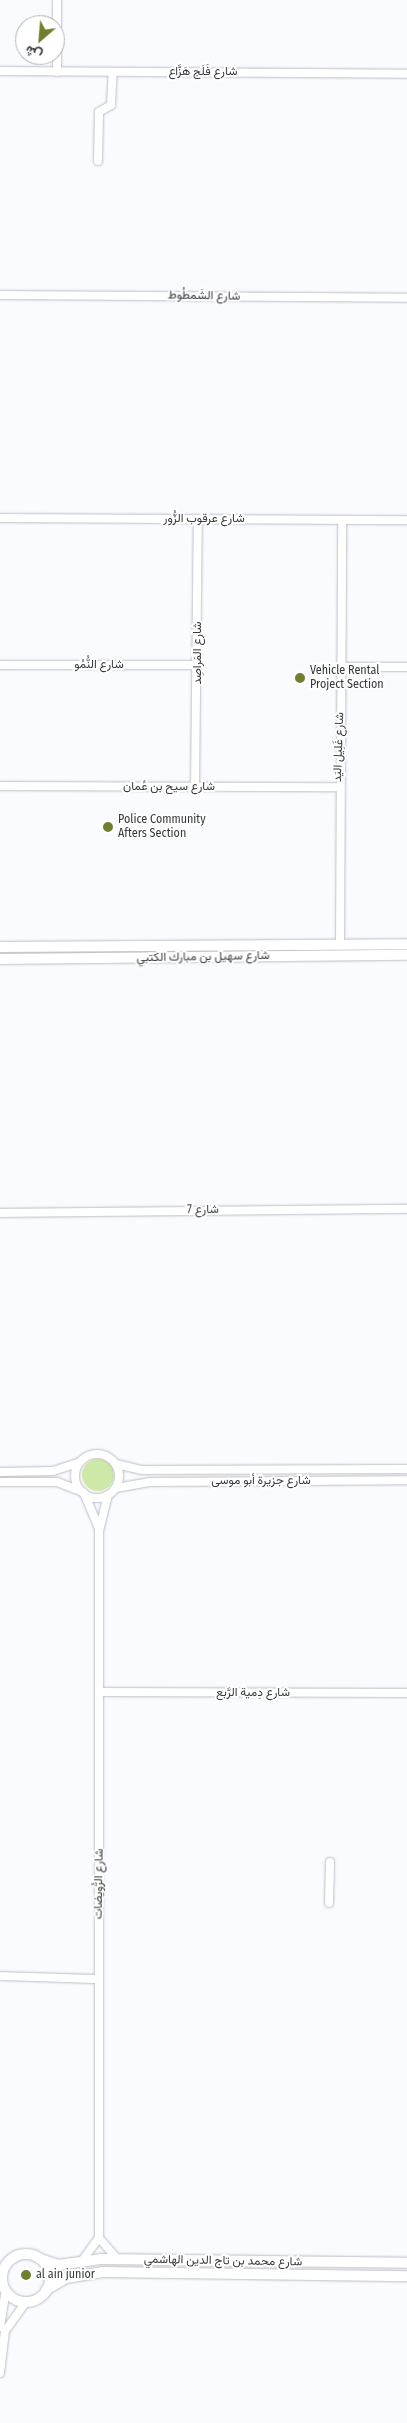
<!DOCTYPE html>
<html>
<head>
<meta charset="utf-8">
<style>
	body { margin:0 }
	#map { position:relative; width:407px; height:2423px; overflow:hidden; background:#f9fbff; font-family:"Fira Sans Condensed",Vazirmatn,sans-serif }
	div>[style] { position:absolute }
	.green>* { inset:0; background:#cee9a7 }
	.round { border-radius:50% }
	.roads { filter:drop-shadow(0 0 1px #bcbec5) drop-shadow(0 0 1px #bcbec5) }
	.minor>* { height:8px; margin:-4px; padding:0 4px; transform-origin:4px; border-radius:4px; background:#fff }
	.minor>.ring { margin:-4px; padding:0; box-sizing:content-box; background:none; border:8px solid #fff; border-radius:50% }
	.tertiary>* { height:10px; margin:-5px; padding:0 5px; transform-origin:5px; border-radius:5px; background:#fff }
	.tertiary>.ring { margin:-5px; padding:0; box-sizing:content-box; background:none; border:10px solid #fff; border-radius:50% }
	.dots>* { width:14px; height:14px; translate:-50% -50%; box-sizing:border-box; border:2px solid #fff; border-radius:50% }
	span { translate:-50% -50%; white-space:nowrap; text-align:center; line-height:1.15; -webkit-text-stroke:4px #fff; paint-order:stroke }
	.street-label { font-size:12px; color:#38393b }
	.poi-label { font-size:12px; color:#38393b }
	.left { translate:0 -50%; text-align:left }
	.north { position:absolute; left:15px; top:15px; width:50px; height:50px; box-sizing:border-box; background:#fff; border:1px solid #afb0b1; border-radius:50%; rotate:207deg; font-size:14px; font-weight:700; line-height:20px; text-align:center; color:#38393b }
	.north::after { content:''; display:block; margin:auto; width:18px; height:22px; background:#717f2c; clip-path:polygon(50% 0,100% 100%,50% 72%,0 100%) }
</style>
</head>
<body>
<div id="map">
	<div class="green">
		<div class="round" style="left:82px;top:1459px;width:32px;height:32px"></div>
	</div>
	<div class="roads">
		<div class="minor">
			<div style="left:57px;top:0;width:72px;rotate:90deg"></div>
			<div style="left:0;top:71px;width:407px;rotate:0.4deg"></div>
			<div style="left:98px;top:161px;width:49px;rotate:-88.8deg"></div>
			<div style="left:99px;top:112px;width:14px;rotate:-30deg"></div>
			<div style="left:111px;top:105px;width:33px;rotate:-87deg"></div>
			<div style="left:0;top:295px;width:407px;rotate:0.4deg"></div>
			<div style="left:0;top:518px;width:407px;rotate:0.3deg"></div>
			<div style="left:0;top:665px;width:198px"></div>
			<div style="left:342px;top:667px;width:65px"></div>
			<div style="left:0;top:786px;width:337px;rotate:0.2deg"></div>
			<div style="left:195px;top:787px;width:268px;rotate:-89.4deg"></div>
			<div style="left:340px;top:945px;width:425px;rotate:-89.7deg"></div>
			<div style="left:0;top:1213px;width:407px;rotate:-0.6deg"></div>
			<div class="ring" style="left:75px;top:1454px;width:36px;height:36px"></div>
			<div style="left:116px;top:1464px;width:28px;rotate:13deg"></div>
			<div style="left:143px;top:1470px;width:264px;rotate:-0.2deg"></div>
			<div style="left:0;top:1472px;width:53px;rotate:-1.1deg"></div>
			<div style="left:53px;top:1471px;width:28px;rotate:-18deg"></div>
			<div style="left:0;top:1482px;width:57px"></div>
			<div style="left:57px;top:1482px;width:26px;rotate:21deg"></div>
			<div style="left:116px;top:1488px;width:35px;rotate:-10deg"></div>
			<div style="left:150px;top:1482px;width:257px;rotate:-0.4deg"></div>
			<div style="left:84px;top:1493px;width:38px;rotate:67deg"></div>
			<div style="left:100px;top:1692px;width:307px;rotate:0.2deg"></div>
			<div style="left:329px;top:1903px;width:41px;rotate:-88.6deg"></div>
			<div style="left:0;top:1976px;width:98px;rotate:1.8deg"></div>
			<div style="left:99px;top:2238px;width:29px;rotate:49deg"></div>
			<div style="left:82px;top:2261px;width:29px;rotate:-54deg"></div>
			<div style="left:99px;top:2238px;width:707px;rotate:-90deg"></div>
			<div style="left:99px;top:1531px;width:37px;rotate:-76deg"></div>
			<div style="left:0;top:2327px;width:36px;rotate:-81deg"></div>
			<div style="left:0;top:2373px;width:42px;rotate:-83.2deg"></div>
			<div style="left:5px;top:2331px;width:36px;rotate:-54deg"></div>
		</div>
		<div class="tertiary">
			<div style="left:0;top:947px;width:407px;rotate:-0.4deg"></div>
			<div style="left:0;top:959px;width:407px;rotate:-0.6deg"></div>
			<div class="ring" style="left:2px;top:2254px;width:38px;height:38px"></div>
			<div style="left:40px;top:2259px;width:19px;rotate:18deg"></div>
			<div style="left:58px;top:2265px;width:43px;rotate:-7.9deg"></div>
			<div style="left:101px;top:2259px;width:306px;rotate:0.7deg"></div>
			<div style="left:46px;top:2290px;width:23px;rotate:-31deg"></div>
			<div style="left:66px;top:2278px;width:36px;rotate:-9deg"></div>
			<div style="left:102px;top:2272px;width:305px;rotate:0.8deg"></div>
		</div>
	</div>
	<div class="dots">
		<div style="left:300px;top:678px;background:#717f2c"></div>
		<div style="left:108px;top:827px;background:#717f2c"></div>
		<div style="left:26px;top:2275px;background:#717f2c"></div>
	</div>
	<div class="street-label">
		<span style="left:203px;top:72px">شارع فَلَج هَزَّاع</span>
		<span style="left:204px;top:296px;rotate:1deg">شارع الشَمطُوط</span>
		<span style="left:204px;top:519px">شارع عرقوب الزُّور</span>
		<span style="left:198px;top:653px;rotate:-90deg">شارع المَراصِد</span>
		<span style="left:99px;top:665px">شارع النُّمُو</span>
		<span style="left:339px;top:747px;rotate:-88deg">شارع غَلِيل اليَد</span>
		<span style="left:169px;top:787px">شارع سيح بن عُمان</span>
		<span style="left:203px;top:957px;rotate:-1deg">شارع سهيل بن مبارك الكتبي</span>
		<span style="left:203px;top:1210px;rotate:-1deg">شارع 7</span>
		<span style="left:261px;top:1481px">شارع جزيرة أبو موسى</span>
		<span style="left:253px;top:1693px">شارع دِمية الرَّبع</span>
		<span style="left:99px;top:1884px;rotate:-89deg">شارع الرُّويضات</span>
		<span style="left:223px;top:2261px;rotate:1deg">شارع محمد بن تاج الدين الهاشمي</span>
	</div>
	<div class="poi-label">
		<span class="left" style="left:310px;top:678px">Vehicle Rental<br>Project Section</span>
		<span class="left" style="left:118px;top:827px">Police Community<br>Afters Section</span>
		<span class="left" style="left:36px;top:2275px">al ain junior</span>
	</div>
	<div class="north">ش</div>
</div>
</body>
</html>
